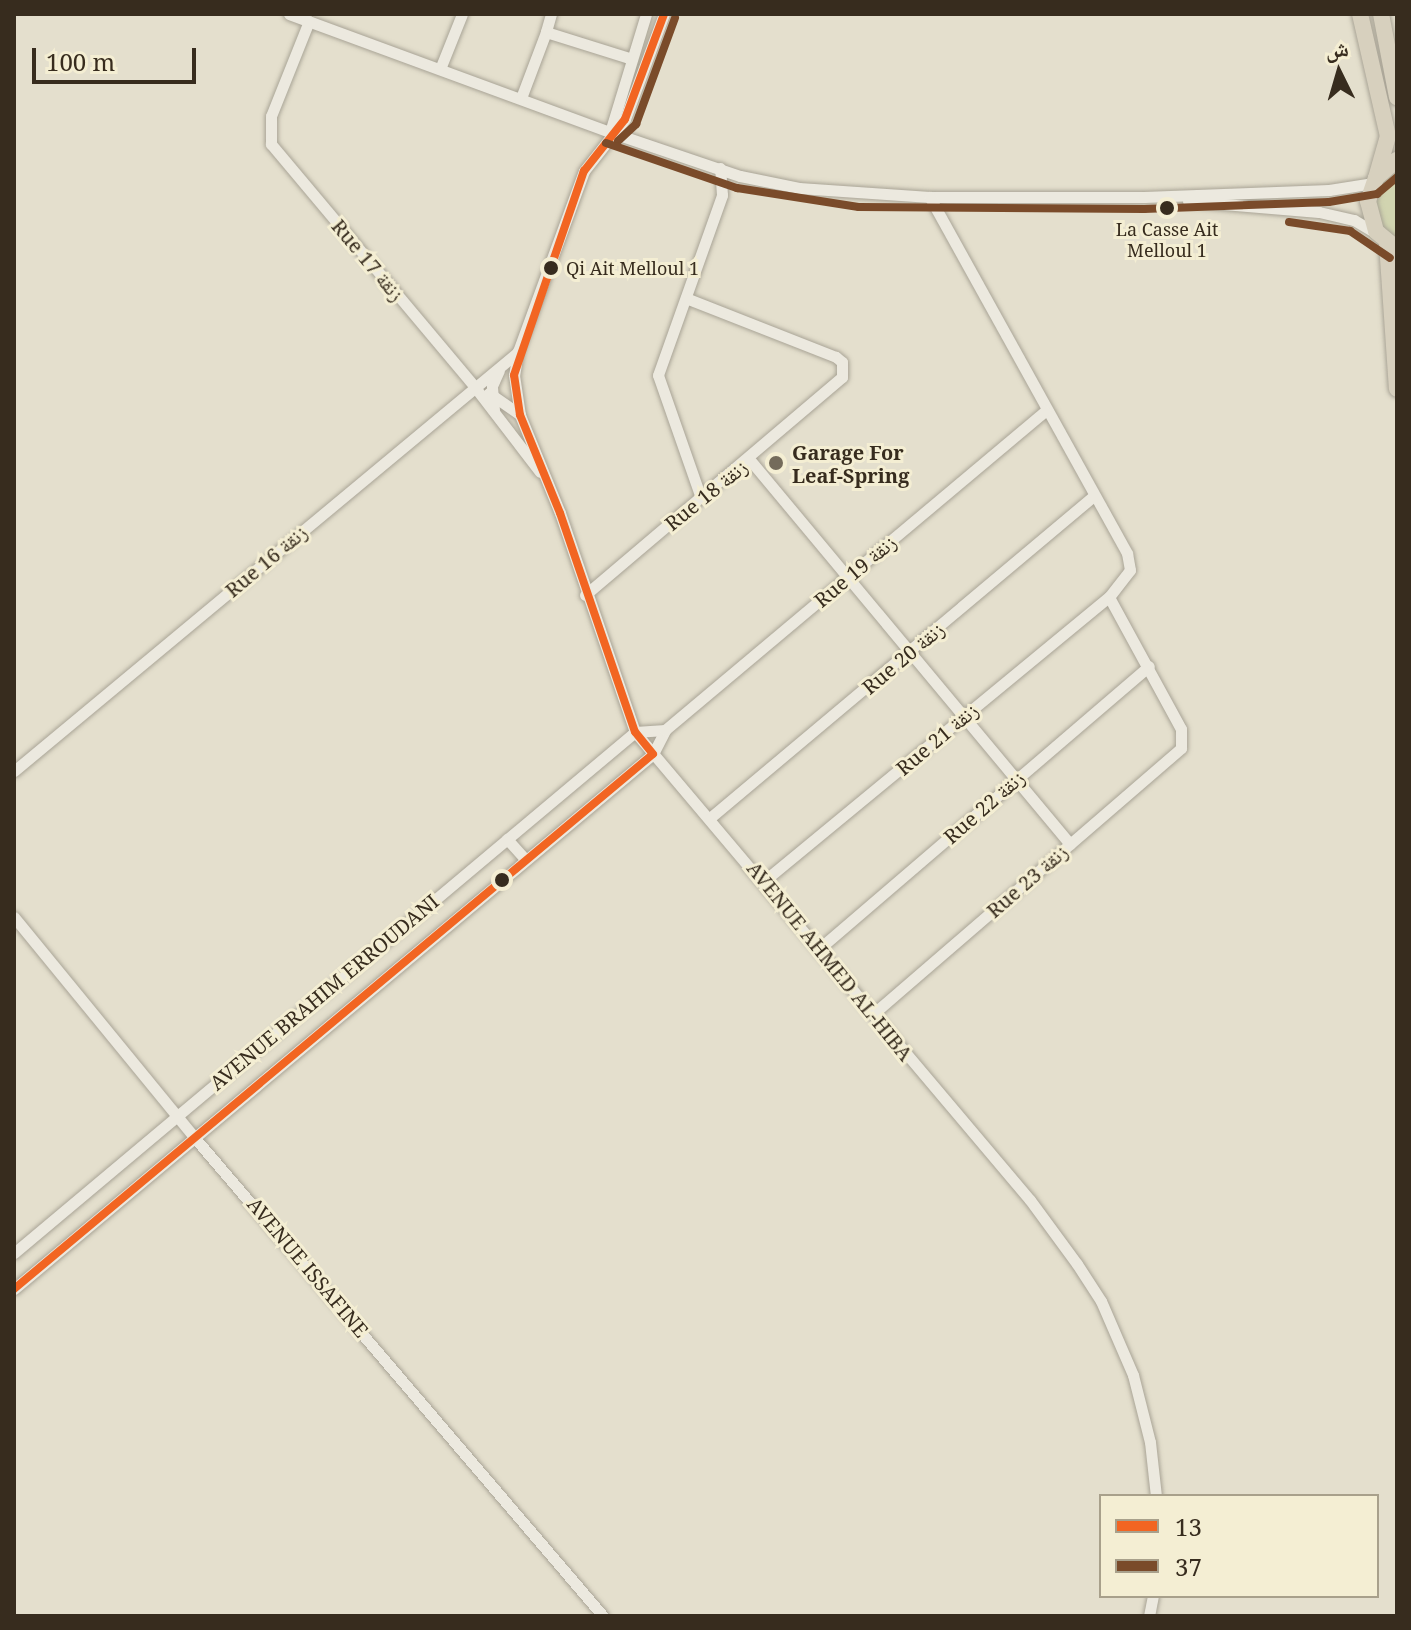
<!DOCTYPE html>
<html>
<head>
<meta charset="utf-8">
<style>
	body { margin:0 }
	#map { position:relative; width:1411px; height:1630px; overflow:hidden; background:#e4dfcd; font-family:"Noto Serif","Noto Naskh Arabic",serif }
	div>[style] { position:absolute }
	.green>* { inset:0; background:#d1d4b0 }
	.roads { filter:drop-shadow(0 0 2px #a9a496) drop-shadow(0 0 2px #a9a496) }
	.minor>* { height:11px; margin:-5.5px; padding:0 5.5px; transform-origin:5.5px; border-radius:5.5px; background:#ece9df }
	.highway>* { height:16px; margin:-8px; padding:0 8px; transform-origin:8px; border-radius:8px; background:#d7d0be }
	.bus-1>* { height:8px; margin:-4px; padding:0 4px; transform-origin:4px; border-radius:4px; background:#f26522 }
	.bus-2>* { height:8px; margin:-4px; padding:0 4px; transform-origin:4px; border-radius:4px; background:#7a4b2a }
	.dots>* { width:22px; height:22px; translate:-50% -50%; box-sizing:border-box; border:4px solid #f4eed3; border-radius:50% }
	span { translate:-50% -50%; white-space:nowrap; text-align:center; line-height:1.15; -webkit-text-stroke:6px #f4eed3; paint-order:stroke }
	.bus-label { font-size:18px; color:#372c1e }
	.left { translate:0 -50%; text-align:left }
	.street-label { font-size:20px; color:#372c1e }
	.poi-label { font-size:20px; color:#372c1e; font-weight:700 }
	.frame { position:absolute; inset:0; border:16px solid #372c1e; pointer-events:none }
	.legend { position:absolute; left:1099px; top:1494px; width:280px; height:104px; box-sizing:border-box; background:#f4eed3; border:2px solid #a8a08b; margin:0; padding:10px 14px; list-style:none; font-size:24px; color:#372c1e }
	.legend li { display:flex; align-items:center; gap:16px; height:40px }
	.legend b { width:40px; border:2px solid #a8a08b }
	.north { position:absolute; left:1299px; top:32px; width:80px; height:80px; -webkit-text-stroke:6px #f4eed3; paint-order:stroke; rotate:355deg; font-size:22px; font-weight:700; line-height:32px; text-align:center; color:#372c1e }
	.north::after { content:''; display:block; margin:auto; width:28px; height:36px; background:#372c1e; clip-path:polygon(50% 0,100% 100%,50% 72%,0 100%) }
	.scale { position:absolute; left:32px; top:48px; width:164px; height:36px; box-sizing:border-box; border:4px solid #372c1e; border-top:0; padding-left:10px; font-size:24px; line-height:28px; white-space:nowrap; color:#372c1e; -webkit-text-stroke:6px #f4eed3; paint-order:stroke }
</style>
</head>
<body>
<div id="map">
	<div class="green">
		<div style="clip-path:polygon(1397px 167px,1397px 241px,1385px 232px,1374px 209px,1381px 181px)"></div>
	</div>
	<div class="roads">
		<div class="minor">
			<div style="left:289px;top:14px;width:342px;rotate:20.2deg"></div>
			<div style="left:610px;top:132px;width:137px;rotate:18.7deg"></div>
			<div style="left:740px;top:176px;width:60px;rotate:11.5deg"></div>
			<div style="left:799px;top:188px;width:131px;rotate:3.9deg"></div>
			<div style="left:930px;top:197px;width:214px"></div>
			<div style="left:1144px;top:197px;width:185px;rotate:-2.2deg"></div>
			<div style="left:1329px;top:190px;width:45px;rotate:-9deg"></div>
			<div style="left:551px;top:14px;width:19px;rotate:106deg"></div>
			<div style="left:546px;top:32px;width:87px;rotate:17.4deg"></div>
			<div style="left:664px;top:14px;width:112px;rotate:110.4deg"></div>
			<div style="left:625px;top:119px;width:66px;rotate:128.3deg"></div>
			<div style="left:584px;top:171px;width:192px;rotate:110.1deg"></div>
			<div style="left:518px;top:351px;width:24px;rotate:99deg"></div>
			<div style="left:514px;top:375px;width:40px;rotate:81.5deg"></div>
			<div style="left:520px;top:415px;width:106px;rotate:67.8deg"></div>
			<div style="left:560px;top:513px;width:231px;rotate:71.1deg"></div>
			<div style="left:635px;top:732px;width:612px;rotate:49.84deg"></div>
			<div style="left:1030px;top:1200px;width:79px;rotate:53.7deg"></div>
			<div style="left:1077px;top:1264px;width:44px;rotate:57deg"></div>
			<div style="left:1101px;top:1301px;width:81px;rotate:66.6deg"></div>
			<div style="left:1133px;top:1375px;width:69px;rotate:75.8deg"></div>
			<div style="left:1150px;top:1442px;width:54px;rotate:83.7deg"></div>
			<div style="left:309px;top:21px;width:102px;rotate:111.8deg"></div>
			<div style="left:271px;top:116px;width:28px;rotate:90deg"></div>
			<div style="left:271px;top:144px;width:316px;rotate:50deg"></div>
			<div style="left:474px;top:386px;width:108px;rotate:52.5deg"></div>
			<div style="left:440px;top:69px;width:59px;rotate:-68.2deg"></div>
			<div style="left:521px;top:98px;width:71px;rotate:-69.3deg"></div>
			<div style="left:610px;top:132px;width:123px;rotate:-73deg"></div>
			<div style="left:1188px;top:201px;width:131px;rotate:4.8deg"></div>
			<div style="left:1319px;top:212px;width:36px;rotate:13deg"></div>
			<div style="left:1354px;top:220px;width:27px;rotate:31deg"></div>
			<div style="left:489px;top:393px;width:38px;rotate:35deg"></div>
			<div style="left:494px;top:410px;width:24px;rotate:-95deg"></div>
			<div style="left:492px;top:386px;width:17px;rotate:-66deg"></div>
			<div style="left:750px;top:460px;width:500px;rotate:50.2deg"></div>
			<div style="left:701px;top:498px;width:130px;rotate:-109.3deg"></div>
			<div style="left:658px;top:375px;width:191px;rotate:-70.4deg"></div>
			<div style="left:722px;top:195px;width:27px;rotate:-94deg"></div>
			<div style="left:585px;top:595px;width:337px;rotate:-40.3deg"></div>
			<div style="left:842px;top:377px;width:15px;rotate:-90deg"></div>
			<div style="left:842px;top:362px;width:8px;rotate:-140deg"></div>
			<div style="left:836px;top:357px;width:159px;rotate:-158.6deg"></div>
			<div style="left:635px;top:732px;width:30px;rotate:-4deg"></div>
			<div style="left:14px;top:771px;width:655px;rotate:-39.74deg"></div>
			<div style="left:711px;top:817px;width:499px;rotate:-40deg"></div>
			<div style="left:507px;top:839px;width:27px;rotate:48deg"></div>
			<div style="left:764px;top:881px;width:447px;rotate:-39.5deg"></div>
			<div style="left:1109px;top:597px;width:34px;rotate:-52deg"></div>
			<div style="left:1130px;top:570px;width:17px;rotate:-100deg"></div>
			<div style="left:1127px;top:553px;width:407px;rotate:-119deg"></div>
			<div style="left:14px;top:917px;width:284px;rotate:50.7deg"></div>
			<div style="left:194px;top:1137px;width:630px;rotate:49.51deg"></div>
			<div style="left:820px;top:948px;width:433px;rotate:-40.6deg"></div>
			<div style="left:873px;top:1014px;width:407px;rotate:-40.8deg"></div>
			<div style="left:1181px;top:748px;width:19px;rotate:-90deg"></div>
			<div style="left:1181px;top:729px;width:150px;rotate:-118.6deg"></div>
			<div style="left:14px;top:1253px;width:811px;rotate:-40deg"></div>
			<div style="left:14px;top:1289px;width:833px;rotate:-39.94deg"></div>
			<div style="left:653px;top:754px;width:27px;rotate:-63deg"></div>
			<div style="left:665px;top:730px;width:496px;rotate:-40deg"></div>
			<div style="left:1149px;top:1616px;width:20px;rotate:-79deg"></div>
		</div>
		<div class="highway">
			<div style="left:1360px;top:14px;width:125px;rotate:77.1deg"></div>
			<div style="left:1388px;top:136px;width:44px;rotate:105.9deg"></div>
			<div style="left:1381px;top:14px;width:85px;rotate:79.1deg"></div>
			<div style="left:1387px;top:243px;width:146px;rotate:86.1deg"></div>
			<div style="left:1396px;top:248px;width:26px;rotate:-140deg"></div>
			<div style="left:1376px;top:231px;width:31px;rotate:-105deg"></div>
			<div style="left:1368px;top:201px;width:24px;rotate:-71deg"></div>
			<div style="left:1376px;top:178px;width:28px;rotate:-41deg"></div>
		</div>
	</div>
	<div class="bus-1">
		<div style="left:14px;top:1289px;width:833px;rotate:-39.94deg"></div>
		<div style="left:653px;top:754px;width:28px;rotate:-129deg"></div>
		<div style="left:635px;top:732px;width:231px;rotate:-108.9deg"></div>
		<div style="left:560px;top:513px;width:106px;rotate:-112.2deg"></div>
		<div style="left:520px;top:415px;width:40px;rotate:-98.5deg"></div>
		<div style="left:514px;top:375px;width:216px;rotate:-71.1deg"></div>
		<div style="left:584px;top:171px;width:66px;rotate:-51.7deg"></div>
		<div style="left:625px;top:119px;width:112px;rotate:-69.6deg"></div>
	</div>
	<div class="bus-2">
		<div style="left:618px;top:141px;width:25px;rotate:-43deg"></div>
		<div style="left:636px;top:124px;width:113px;rotate:-69.8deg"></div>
		<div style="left:606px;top:143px;width:139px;rotate:19deg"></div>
		<div style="left:737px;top:188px;width:123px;rotate:8.9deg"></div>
		<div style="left:859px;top:207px;width:285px;rotate:0.4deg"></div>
		<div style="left:1144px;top:209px;width:185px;rotate:-2.2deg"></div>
		<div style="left:1329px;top:202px;width:49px;rotate:-9.5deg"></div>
		<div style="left:1377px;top:194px;width:26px;rotate:-40deg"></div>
		<div style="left:1289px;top:222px;width:62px;rotate:8.4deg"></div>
		<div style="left:1350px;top:231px;width:48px;rotate:34deg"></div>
	</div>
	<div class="dots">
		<div style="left:1167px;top:208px;background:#372c1e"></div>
		<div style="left:551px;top:268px;background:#372c1e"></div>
		<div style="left:776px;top:463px;background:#746b5b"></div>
		<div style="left:502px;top:880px;background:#372c1e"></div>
	</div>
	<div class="bus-label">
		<span style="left:1167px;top:240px">La Casse Ait<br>Melloul 1</span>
		<span class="left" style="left:566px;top:268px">Qi Ait Melloul 1</span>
	</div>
	<div class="street-label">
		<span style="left:368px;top:260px;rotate:50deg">Rue 17 زنقة</span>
		<span style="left:706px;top:495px;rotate:-39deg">Rue 18 زنقة</span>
		<span style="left:266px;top:561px;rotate:-40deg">Rue 16 زنقة</span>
		<span style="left:855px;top:571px;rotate:-40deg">Rue 19 زنقة</span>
		<span style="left:903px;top:658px;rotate:-40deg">Rue 20 زنقة</span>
		<span style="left:937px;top:739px;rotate:-40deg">Rue 21 زنقة</span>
		<span style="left:984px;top:807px;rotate:-41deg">Rue 22 زنقة</span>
		<span style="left:1027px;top:881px;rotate:-41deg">Rue 23 زنقة</span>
		<span style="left:830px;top:961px;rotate:51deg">AVENUE AHMED AL-HIBA</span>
		<span style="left:324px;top:992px;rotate:-40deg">AVENUE BRAHIM ERROUDANI</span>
		<span style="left:308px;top:1267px;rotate:50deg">AVENUE ISSAFINE</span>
	</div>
	<div class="poi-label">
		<span class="left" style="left:792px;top:464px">Garage For<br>Leaf-Spring</span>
	</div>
	<div class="frame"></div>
	<ul class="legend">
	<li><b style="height:10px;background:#f26522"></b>13</li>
	<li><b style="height:10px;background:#7a4b2a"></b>37</li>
	</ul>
	<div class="north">ش</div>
	<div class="scale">100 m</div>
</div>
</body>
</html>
